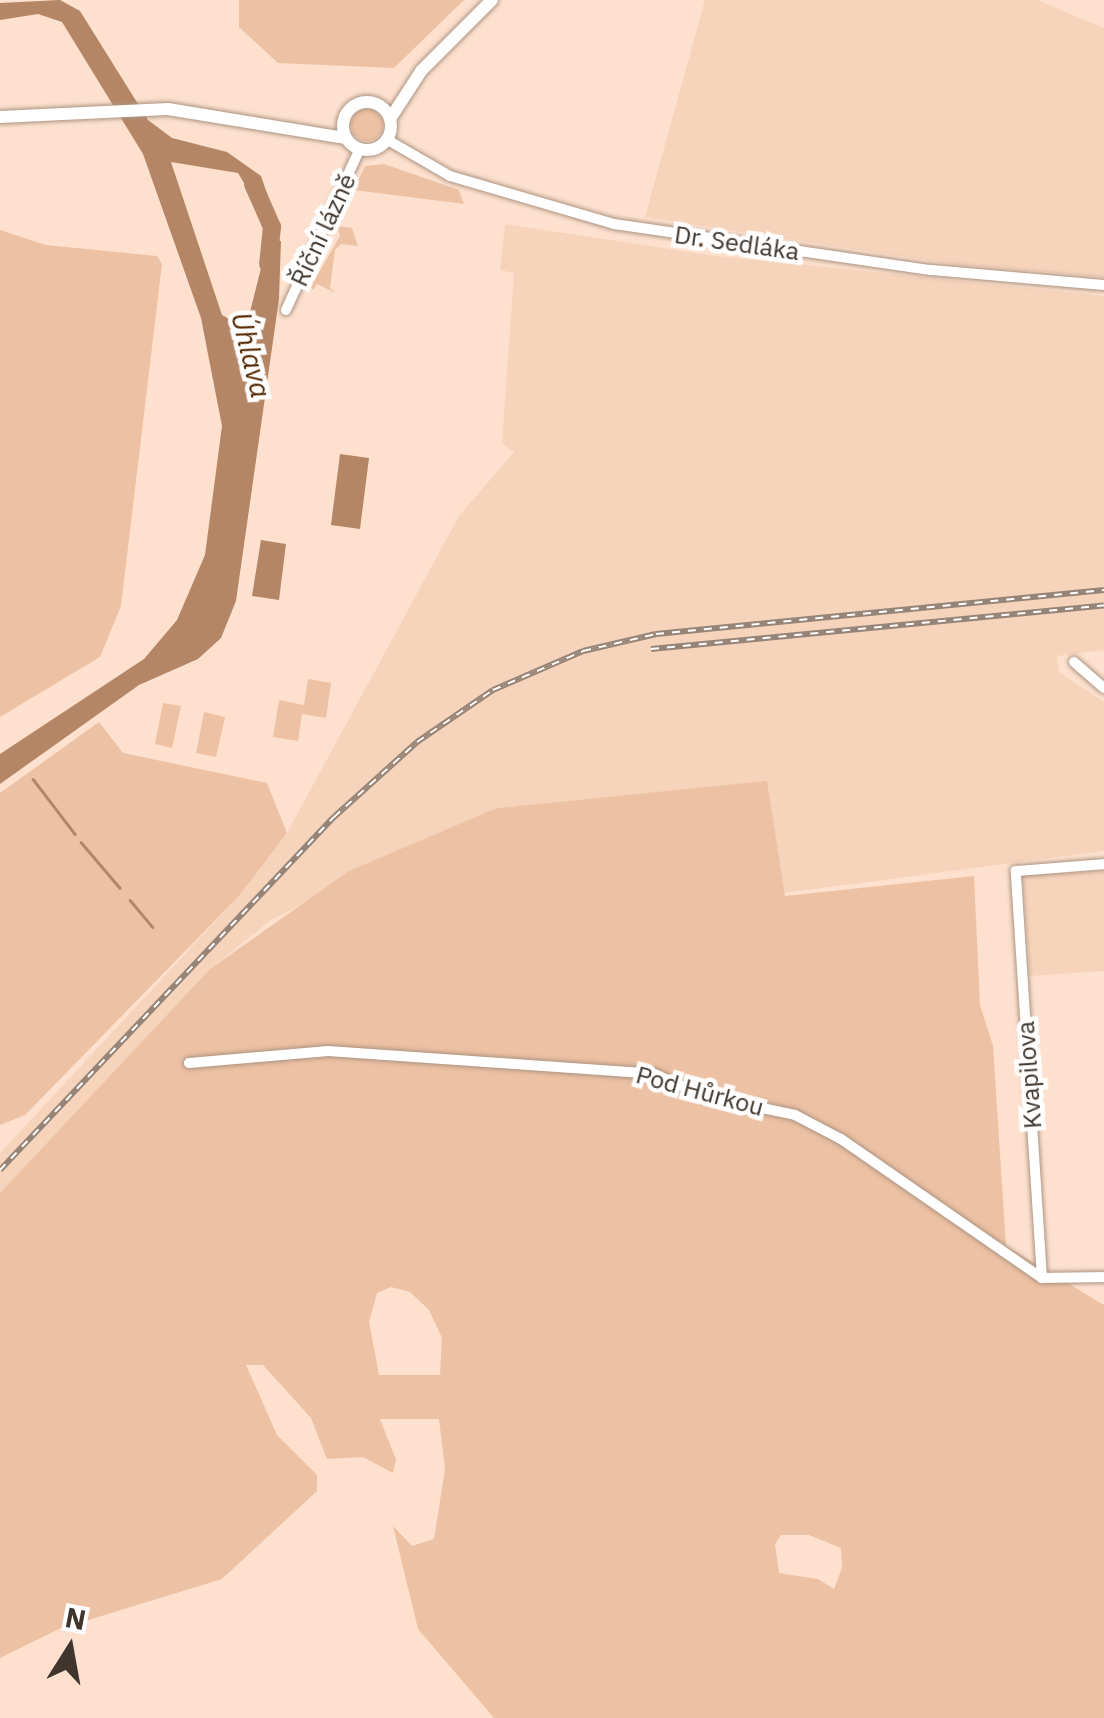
<!DOCTYPE html>
<html>
<head>
<meta charset="utf-8">
<style>
	body { margin:0 }
	#map { position:relative; width:1104px; height:1718px; overflow:hidden; background:#fde1ce; font-family:"IBM Plex Sans",sans-serif }
	div>[style] { position:absolute }
	.built>* { inset:0; background:#f6d3bb }
	.green>* { inset:0; background:#edc1a3 }
	.round { border-radius:50% }
	.water>* { inset:0; background:#b48666 }
	.stream>* { height:2.5px; margin:-1.25px; padding:0 1.25px; transform-origin:1.25px; border-radius:1.25px; background:#b48666 }
	.river>* { height:18px; margin:-9px; padding:0 9px; transform-origin:9px; border-radius:9px; background:#b48666 }
	.roads { filter:drop-shadow(0 0 2px #ac9381) drop-shadow(0 0 2px #ac9381) }
	.minor>* { height:10px; margin:-5px; padding:0 5px; transform-origin:5px; border-radius:5px; background:#fff }
	.major>* { height:12px; margin:-6px; padding:0 6px; transform-origin:6px; border-radius:6px; background:#fff }
	.major>.ring { margin:-6px; padding:0; box-sizing:content-box; background:none; border:12px solid #fff; border-radius:50% }
	.rail>* { height:6px; margin-top:-3px; transform-origin:0; background:repeating-linear-gradient(90deg,#fff 0 8px,#968477 0 16px); box-sizing:border-box; border-block:2px solid #968477 }
	span { translate:-50% -50%; white-space:nowrap; text-align:center; line-height:1.15; -webkit-text-stroke:9px #fff; paint-order:stroke }
	.street-label { font-size:25px; color:#3f352d }
	.water-label { font-size:28px; color:#532700; font-style:italic }
	.north { position:absolute; left:20px; top:1598px; width:100px; height:100px; -webkit-text-stroke:8px #fff; paint-order:stroke; rotate:11deg; font-size:28px; font-weight:700; line-height:40px; text-align:center; color:#3f352d }
	.north::after { content:''; display:block; margin:auto; width:35px; height:45px; background:#3f352d; clip-path:polygon(50% 0,100% 100%,50% 72%,0 100%) }
</style>
</head>
<body>
<div id="map">
	<div class="built">
		<div style="clip-path:polygon(705px 0,1037px 0,1104px 28px,1104px 277px,951px 264px,645px 217px)"></div>
		<div style="clip-path:polygon(505px 224px,709px 255px,1104px 296px,1104px 650px,1057px 656px,1059px 672px,1104px 702px,1104px 851px,784px 893px,767px 782px,497px 808px,271px 920px,210px 969px,0 1193px,0 1153px,239px 896px,287px 833px,459px 516px,514px 452px,502px 443px,514px 273px,500px 270px)"></div>
		<div style="clip-path:polygon(1104px 871px,1104px 971px,1030px 976px,1023px 874px)"></div>
	</div>
	<div class="green">
		<div style="clip-path:polygon(239px 0,464px 0,394px 68px,278px 63px,239px 27px)"></div>
		<div class="round" style="left:351px;top:109px;width:32px;height:32px"></div>
		<div style="clip-path:polygon(384px 164px,459px 190px,464px 204px,354px 190px,365px 166px)"></div>
		<div style="clip-path:polygon(337px 226px,352px 228px,358px 246px,341px 244px,335px 250px,330px 288px,336px 293px,317px 284px,313px 290px,307px 278px,314px 281px,340px 236px)"></div>
		<div style="clip-path:polygon(0 230px,46px 245px,157px 256px,162px 264px,121px 606px,100px 657px,0 717px)"></div>
		<div style="clip-path:polygon(308px 679px,331px 683px,326px 718px,302px 714px,298px 741px,273px 737px,279px 700px,304px 705px)"></div>
		<div style="clip-path:polygon(163px 703px,181px 706px,172px 748px,155px 744px)"></div>
		<div style="clip-path:polygon(204px 712px,225px 717px,216px 757px,196px 753px)"></div>
		<div style="clip-path:polygon(99px 722px,123px 753px,267px 783px,287px 833px,239px 896px,25px 1115px,0 1125px,0 793px)"></div>
		<div style="clip-path:polygon(evenodd,767px 781px,785px 896px,974px 876px,980px 1005px,993px 1046px,1006px 1246px,1104px 1305px,1104px 1718px,494px 1718px,418px 1629px,393px 1526px,412px 1546px,434px 1539px,445px 1469px,439px 1419px,380px 1419px,396px 1460px,393px 1473px,363px 1457px,327px 1459px,311px 1418px,263px 1365px,246px 1365px,277px 1435px,317px 1475px,317px 1491px,222px 1579px,59px 1629px,0 1658px,0 1193px,210px 969px,349px 871px,497px 808px,767px 781px,391px 1287px,410px 1292px,429px 1310px,442px 1338px,440px 1375px,379px 1375px,369px 1322px,377px 1293px,391px 1287px,767px 781px,781px 1535px,809px 1535px,841px 1548px,842px 1568px,834px 1589px,818px 1579px,779px 1573px,775px 1544px,781px 1535px)"></div>
	</div>
	<div class="water">
		<div style="clip-path:polygon(60px 0,80px 11px,148px 120px,172px 138px,227px 152px,261px 176px,270px 202px,259px 208px,238px 173px,171px 162px,222px 315px,238px 324px,249px 316px,268px 240px,281px 241px,279px 299px,236px 601px,221px 638px,198px 659px,139px 685px,0 784px,0 754px,144px 659px,177px 620px,205px 555px,222px 426px,201px 318px,143px 154px,62px 22px,38px 14px,0 20px,0 3px)"></div>
		<div style="clip-path:polygon(340px 454px,369px 458px,360px 529px,331px 525px)"></div>
		<div style="clip-path:polygon(261px 540px,286px 544px,279px 600px,252px 596px)"></div>
	</div>
	<div class="stream">
		<div style="left:33px;top:779px;width:69px;rotate:52.6deg"></div>
		<div style="left:81px;top:842px;width:60px;rotate:49.7deg"></div>
		<div style="left:130px;top:900px;width:35px;rotate:50deg"></div>
	</div>
	<div class="river">
		<div style="left:253px;top:184px;width:47px;rotate:66.2deg"></div>
		<div style="left:272px;top:227px;width:37px;rotate:96deg"></div>
	</div>
	<div class="roads">
		<div class="minor">
			<div style="left:386px;top:139px;width:74px;rotate:30deg"></div>
			<div style="left:450px;top:176px;width:171px;rotate:16.3deg"></div>
			<div style="left:614px;top:224px;width:320px;rotate:8.3deg"></div>
			<div style="left:931px;top:270px;width:174px;rotate:5deg"></div>
			<div style="left:286px;top:310px;width:178px;rotate:-65.4deg"></div>
			<div style="left:1074px;top:662px;width:40px;rotate:41deg"></div>
			<div style="left:189px;top:1063px;width:140px;rotate:-4.9deg"></div>
			<div style="left:328px;top:1051px;width:327px;rotate:4deg"></div>
			<div style="left:654px;top:1074px;width:56px;rotate:23.3deg"></div>
			<div style="left:705px;top:1096px;width:92px;rotate:11.9deg"></div>
			<div style="left:795px;top:1115px;width:52px;rotate:27.6deg"></div>
			<div style="left:841px;top:1139px;width:244px;rotate:34.7deg"></div>
			<div style="left:1042px;top:1278px;width:408px;rotate:-93.7deg"></div>
			<div style="left:1016px;top:871px;width:88px;rotate:-4.5deg"></div>
			<div style="left:1042px;top:1278px;width:62px;rotate:-0.9deg"></div>
		</div>
		<div class="major">
			<div class="ring" style="left:343px;top:102px;width:36px;height:36px"></div>
			<div style="left:0;top:117px;width:168px;rotate:-2.7deg"></div>
			<div style="left:168px;top:109px;width:180px;rotate:9.3deg"></div>
			<div style="left:390px;top:119px;width:57px;rotate:-57.1deg"></div>
			<div style="left:421px;top:71px;width:100px;rotate:-45deg"></div>
		</div>
	</div>
	<div class="rail">
		<div style="left:651px;top:649px;width:455px;rotate:-5.5deg"></div>
		<div style="left:0;top:1170px;width:486px;rotate:-46.6deg"></div>
		<div style="left:334px;top:817px;width:112px;rotate:-42.1deg"></div>
		<div style="left:417px;top:742px;width:92px;rotate:-34.4deg"></div>
		<div style="left:493px;top:690px;width:98px;rotate:-23.4deg"></div>
		<div style="left:583px;top:651px;width:75px;rotate:-13.1deg"></div>
		<div style="left:656px;top:634px;width:450px;rotate:-5.6deg"></div>
	</div>
	<div class="street-label">
		<span style="left:323px;top:230px;rotate:-65deg">Říční lázně</span>
		<span style="left:737px;top:243px;rotate:8deg">Dr. Sedláka</span>
		<span style="left:1029px;top:1075px;rotate:-94deg">Kvapilova</span>
		<span style="left:700px;top:1091px;rotate:15deg">Pod Hůrkou</span>
	</div>
	<div class="water-label">
		<span style="left:251px;top:355px;rotate:76deg">Úhlava</span>
	</div>
	<div class="north">N</div>
</div>
</body>
</html>
